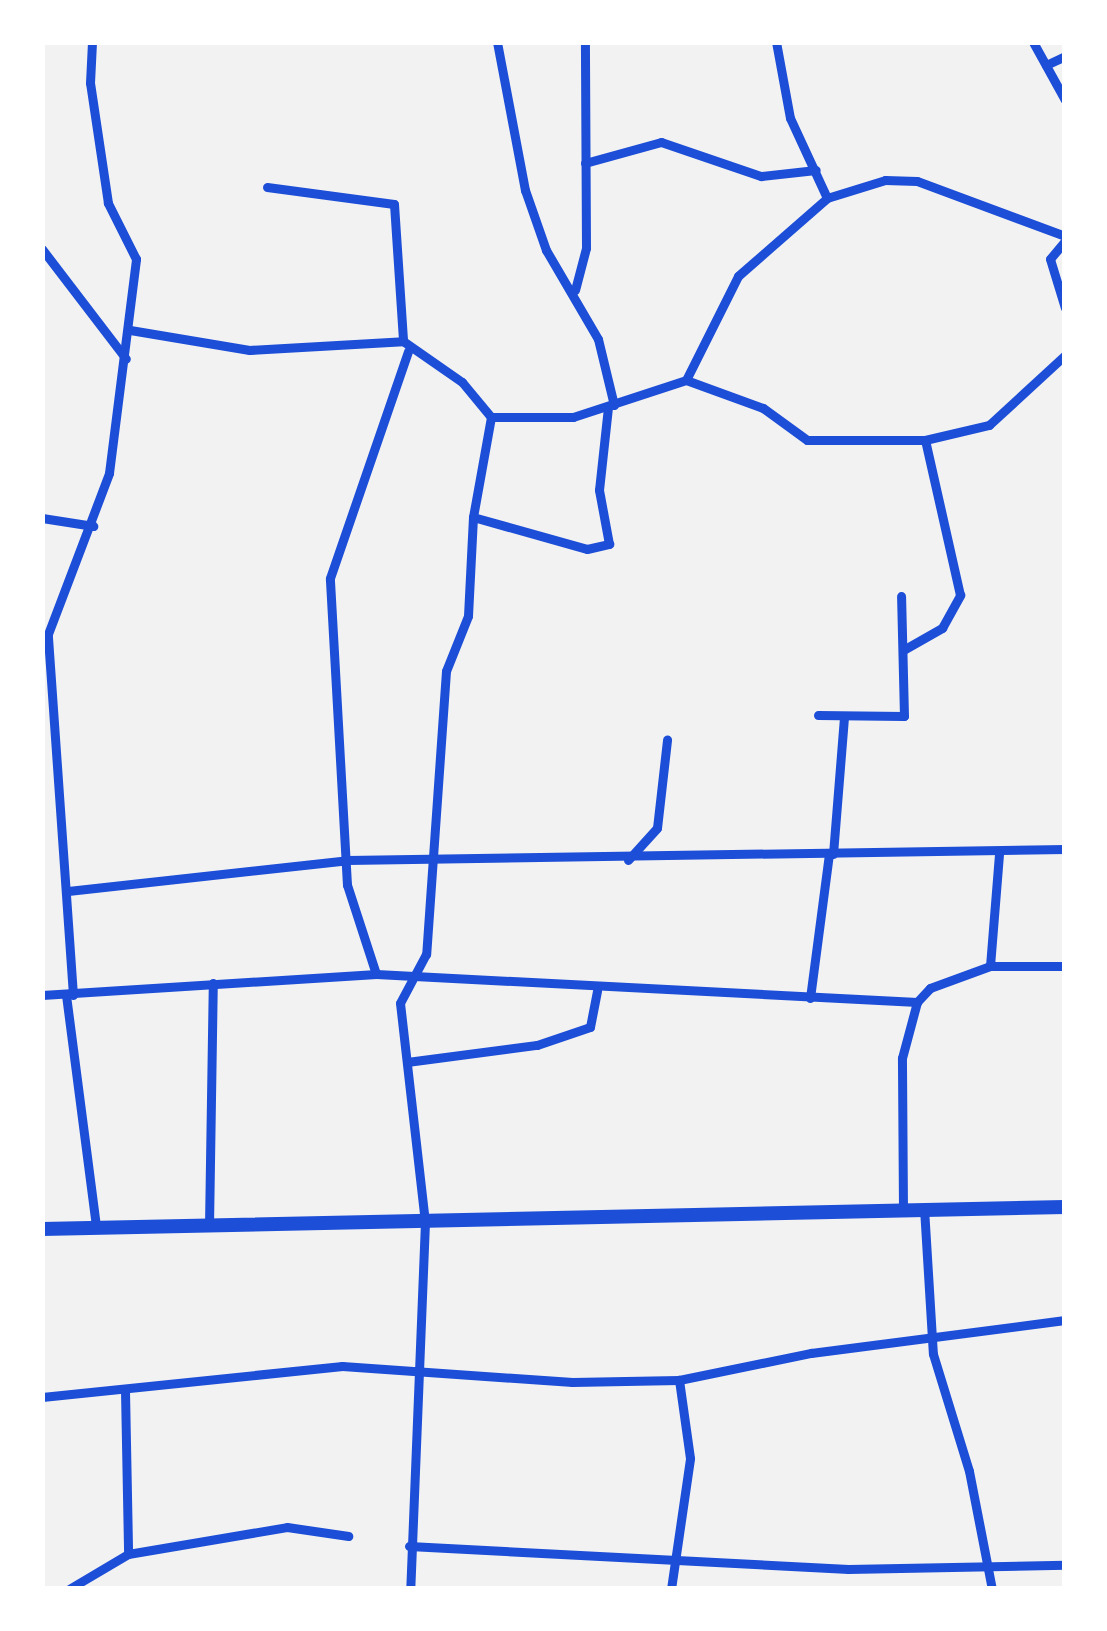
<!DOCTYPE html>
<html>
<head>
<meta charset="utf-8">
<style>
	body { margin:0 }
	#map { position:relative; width:1107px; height:1631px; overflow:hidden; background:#f2f2f2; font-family:Cabin,sans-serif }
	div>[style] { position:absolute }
	.minor>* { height:9px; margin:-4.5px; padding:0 4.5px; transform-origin:4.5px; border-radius:4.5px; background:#1d4ed8 }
	.primary>* { height:14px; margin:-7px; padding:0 7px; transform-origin:7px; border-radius:7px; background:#1d4ed8 }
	span { translate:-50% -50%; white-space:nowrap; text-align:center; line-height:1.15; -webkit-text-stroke:9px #fff; paint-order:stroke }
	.frame { position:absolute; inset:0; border:45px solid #fff; pointer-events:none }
</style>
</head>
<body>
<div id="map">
	<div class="minor">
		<div style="left:497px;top:42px;width:151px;rotate:79.3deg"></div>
		<div style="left:525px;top:190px;width:64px;rotate:70.7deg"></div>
		<div style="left:546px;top:250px;width:103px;rotate:59.7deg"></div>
		<div style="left:598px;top:339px;width:68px;rotate:76.4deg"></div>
		<div style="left:1033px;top:42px;width:66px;rotate:61.1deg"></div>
		<div style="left:1046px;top:65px;width:21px;rotate:-25deg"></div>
		<div style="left:585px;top:163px;width:79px;rotate:-15.4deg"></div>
		<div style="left:661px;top:142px;width:106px;rotate:18.8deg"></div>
		<div style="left:761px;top:176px;width:55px;rotate:-6.2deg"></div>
		<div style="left:267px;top:187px;width:128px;rotate:7.6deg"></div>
		<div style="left:394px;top:204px;width:137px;rotate:86.2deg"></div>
		<div style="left:403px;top:341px;width:72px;rotate:34.8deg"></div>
		<div style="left:462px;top:382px;width:45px;rotate:50.4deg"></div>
		<div style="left:491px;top:417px;width:102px;rotate:100.2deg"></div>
		<div style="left:473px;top:517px;width:99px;rotate:92.9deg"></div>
		<div style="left:468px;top:616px;width:59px;rotate:111.8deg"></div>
		<div style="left:446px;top:671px;width:284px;rotate:94deg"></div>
		<div style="left:426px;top:954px;width:55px;rotate:118deg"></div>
		<div style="left:400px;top:1003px;width:220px;rotate:83.5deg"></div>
		<div style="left:425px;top:1222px;width:367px;rotate:92.3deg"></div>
		<div style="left:827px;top:198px;width:61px;rotate:-17.2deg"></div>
		<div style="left:885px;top:180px;width:32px;rotate:2deg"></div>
		<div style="left:917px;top:181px;width:158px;rotate:20.4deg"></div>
		<div style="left:1065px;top:241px;width:23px;rotate:130deg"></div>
		<div style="left:1050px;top:259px;width:51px;rotate:73deg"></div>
		<div style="left:42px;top:249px;width:138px;rotate:52.6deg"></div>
		<div style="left:575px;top:290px;width:43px;rotate:-75.3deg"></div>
		<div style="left:586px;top:248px;width:206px;rotate:-90.3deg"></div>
		<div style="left:130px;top:330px;width:121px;rotate:9.5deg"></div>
		<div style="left:249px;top:350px;width:154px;rotate:-3.3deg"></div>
		<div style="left:686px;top:380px;width:116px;rotate:-63.4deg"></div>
		<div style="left:738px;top:276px;width:118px;rotate:-41.2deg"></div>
		<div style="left:827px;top:198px;width:88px;rotate:-114.8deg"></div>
		<div style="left:790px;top:118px;width:77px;rotate:-100.4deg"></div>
		<div style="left:491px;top:417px;width:82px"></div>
		<div style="left:573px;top:417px;width:119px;rotate:-18.1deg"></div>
		<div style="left:686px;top:380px;width:82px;rotate:20deg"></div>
		<div style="left:763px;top:408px;width:54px;rotate:36deg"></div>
		<div style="left:807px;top:440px;width:118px"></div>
		<div style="left:925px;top:440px;width:66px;rotate:-13.2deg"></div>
		<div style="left:989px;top:425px;width:103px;rotate:-42.6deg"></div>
		<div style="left:473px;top:517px;width:118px;rotate:15.7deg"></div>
		<div style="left:587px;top:549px;width:23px;rotate:-13deg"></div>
		<div style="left:609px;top:544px;width:55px;rotate:-100.5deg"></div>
		<div style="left:599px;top:490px;width:83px;rotate:-83.8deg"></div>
		<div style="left:42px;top:518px;width:52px;rotate:8.9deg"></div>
		<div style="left:905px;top:649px;width:43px;rotate:-29.6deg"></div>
		<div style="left:942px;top:628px;width:38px;rotate:-61deg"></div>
		<div style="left:960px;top:595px;width:159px;rotate:-102.7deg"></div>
		<div style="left:818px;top:715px;width:86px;rotate:0.7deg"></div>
		<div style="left:904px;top:716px;width:120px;rotate:-91.4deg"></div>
		<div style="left:833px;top:854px;width:136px;rotate:-85.4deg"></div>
		<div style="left:628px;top:860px;width:43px;rotate:-47.8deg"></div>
		<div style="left:657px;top:828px;width:89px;rotate:-83.5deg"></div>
		<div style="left:68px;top:891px;width:281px;rotate:-6.3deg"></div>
		<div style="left:347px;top:860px;width:718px;rotate:-0.88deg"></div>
		<div style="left:990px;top:966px;width:75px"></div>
		<div style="left:376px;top:974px;width:94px;rotate:-108deg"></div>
		<div style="left:347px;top:885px;width:307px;rotate:-93.2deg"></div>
		<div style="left:330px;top:578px;width:240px;rotate:-71deg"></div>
		<div style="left:42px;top:995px;width:335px;rotate:-3.6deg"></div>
		<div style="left:376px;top:974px;width:542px;rotate:2.96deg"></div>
		<div style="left:66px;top:995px;width:234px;rotate:82.6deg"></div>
		<div style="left:73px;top:995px;width:362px;rotate:-94deg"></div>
		<div style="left:48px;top:634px;width:172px;rotate:-69.2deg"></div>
		<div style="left:109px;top:473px;width:216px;rotate:-82.8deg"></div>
		<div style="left:136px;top:259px;width:63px;rotate:-116.6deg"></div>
		<div style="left:108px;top:203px;width:121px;rotate:-98.5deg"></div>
		<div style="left:90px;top:83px;width:41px;rotate:-87.2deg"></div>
		<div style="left:810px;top:998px;width:145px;rotate:-82.5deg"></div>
		<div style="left:407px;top:1062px;width:131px;rotate:-7.5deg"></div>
		<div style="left:537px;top:1045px;width:56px;rotate:-18.8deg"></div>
		<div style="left:590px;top:1027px;width:37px;rotate:-79deg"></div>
		<div style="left:924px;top:1208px;width:146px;rotate:86.5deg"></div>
		<div style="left:933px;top:1354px;width:122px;rotate:72.9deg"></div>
		<div style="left:969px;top:1471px;width:120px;rotate:79deg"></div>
		<div style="left:903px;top:1210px;width:152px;rotate:-90.4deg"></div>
		<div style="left:902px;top:1058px;width:58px;rotate:-75deg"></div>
		<div style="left:917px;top:1002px;width:19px;rotate:-47deg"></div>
		<div style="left:930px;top:988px;width:64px;rotate:-20.1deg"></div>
		<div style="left:990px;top:966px;width:113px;rotate:-85.4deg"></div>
		<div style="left:209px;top:1226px;width:243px;rotate:-89.1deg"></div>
		<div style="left:125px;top:1391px;width:163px;rotate:88.9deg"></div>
		<div style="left:42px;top:1397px;width:302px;rotate:-5.9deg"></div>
		<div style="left:342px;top:1366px;width:231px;rotate:4deg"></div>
		<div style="left:572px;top:1382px;width:107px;rotate:-1.1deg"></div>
		<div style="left:679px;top:1380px;width:135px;rotate:-11.6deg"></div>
		<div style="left:811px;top:1353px;width:256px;rotate:-7.4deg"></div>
		<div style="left:409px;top:1546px;width:440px;rotate:3deg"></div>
		<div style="left:848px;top:1569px;width:217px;rotate:-1.1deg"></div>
		<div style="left:69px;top:1589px;width:69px;rotate:-30.7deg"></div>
		<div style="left:128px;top:1554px;width:161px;rotate:-9.6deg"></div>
		<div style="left:287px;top:1527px;width:62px;rotate:8.4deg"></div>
		<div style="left:671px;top:1589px;width:132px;rotate:-81.7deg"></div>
		<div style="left:690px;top:1458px;width:79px;rotate:-98deg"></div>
	</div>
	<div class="primary">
		<div style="left:42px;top:1229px;width:1023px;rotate:-1.23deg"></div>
	</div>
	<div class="frame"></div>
</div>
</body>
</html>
